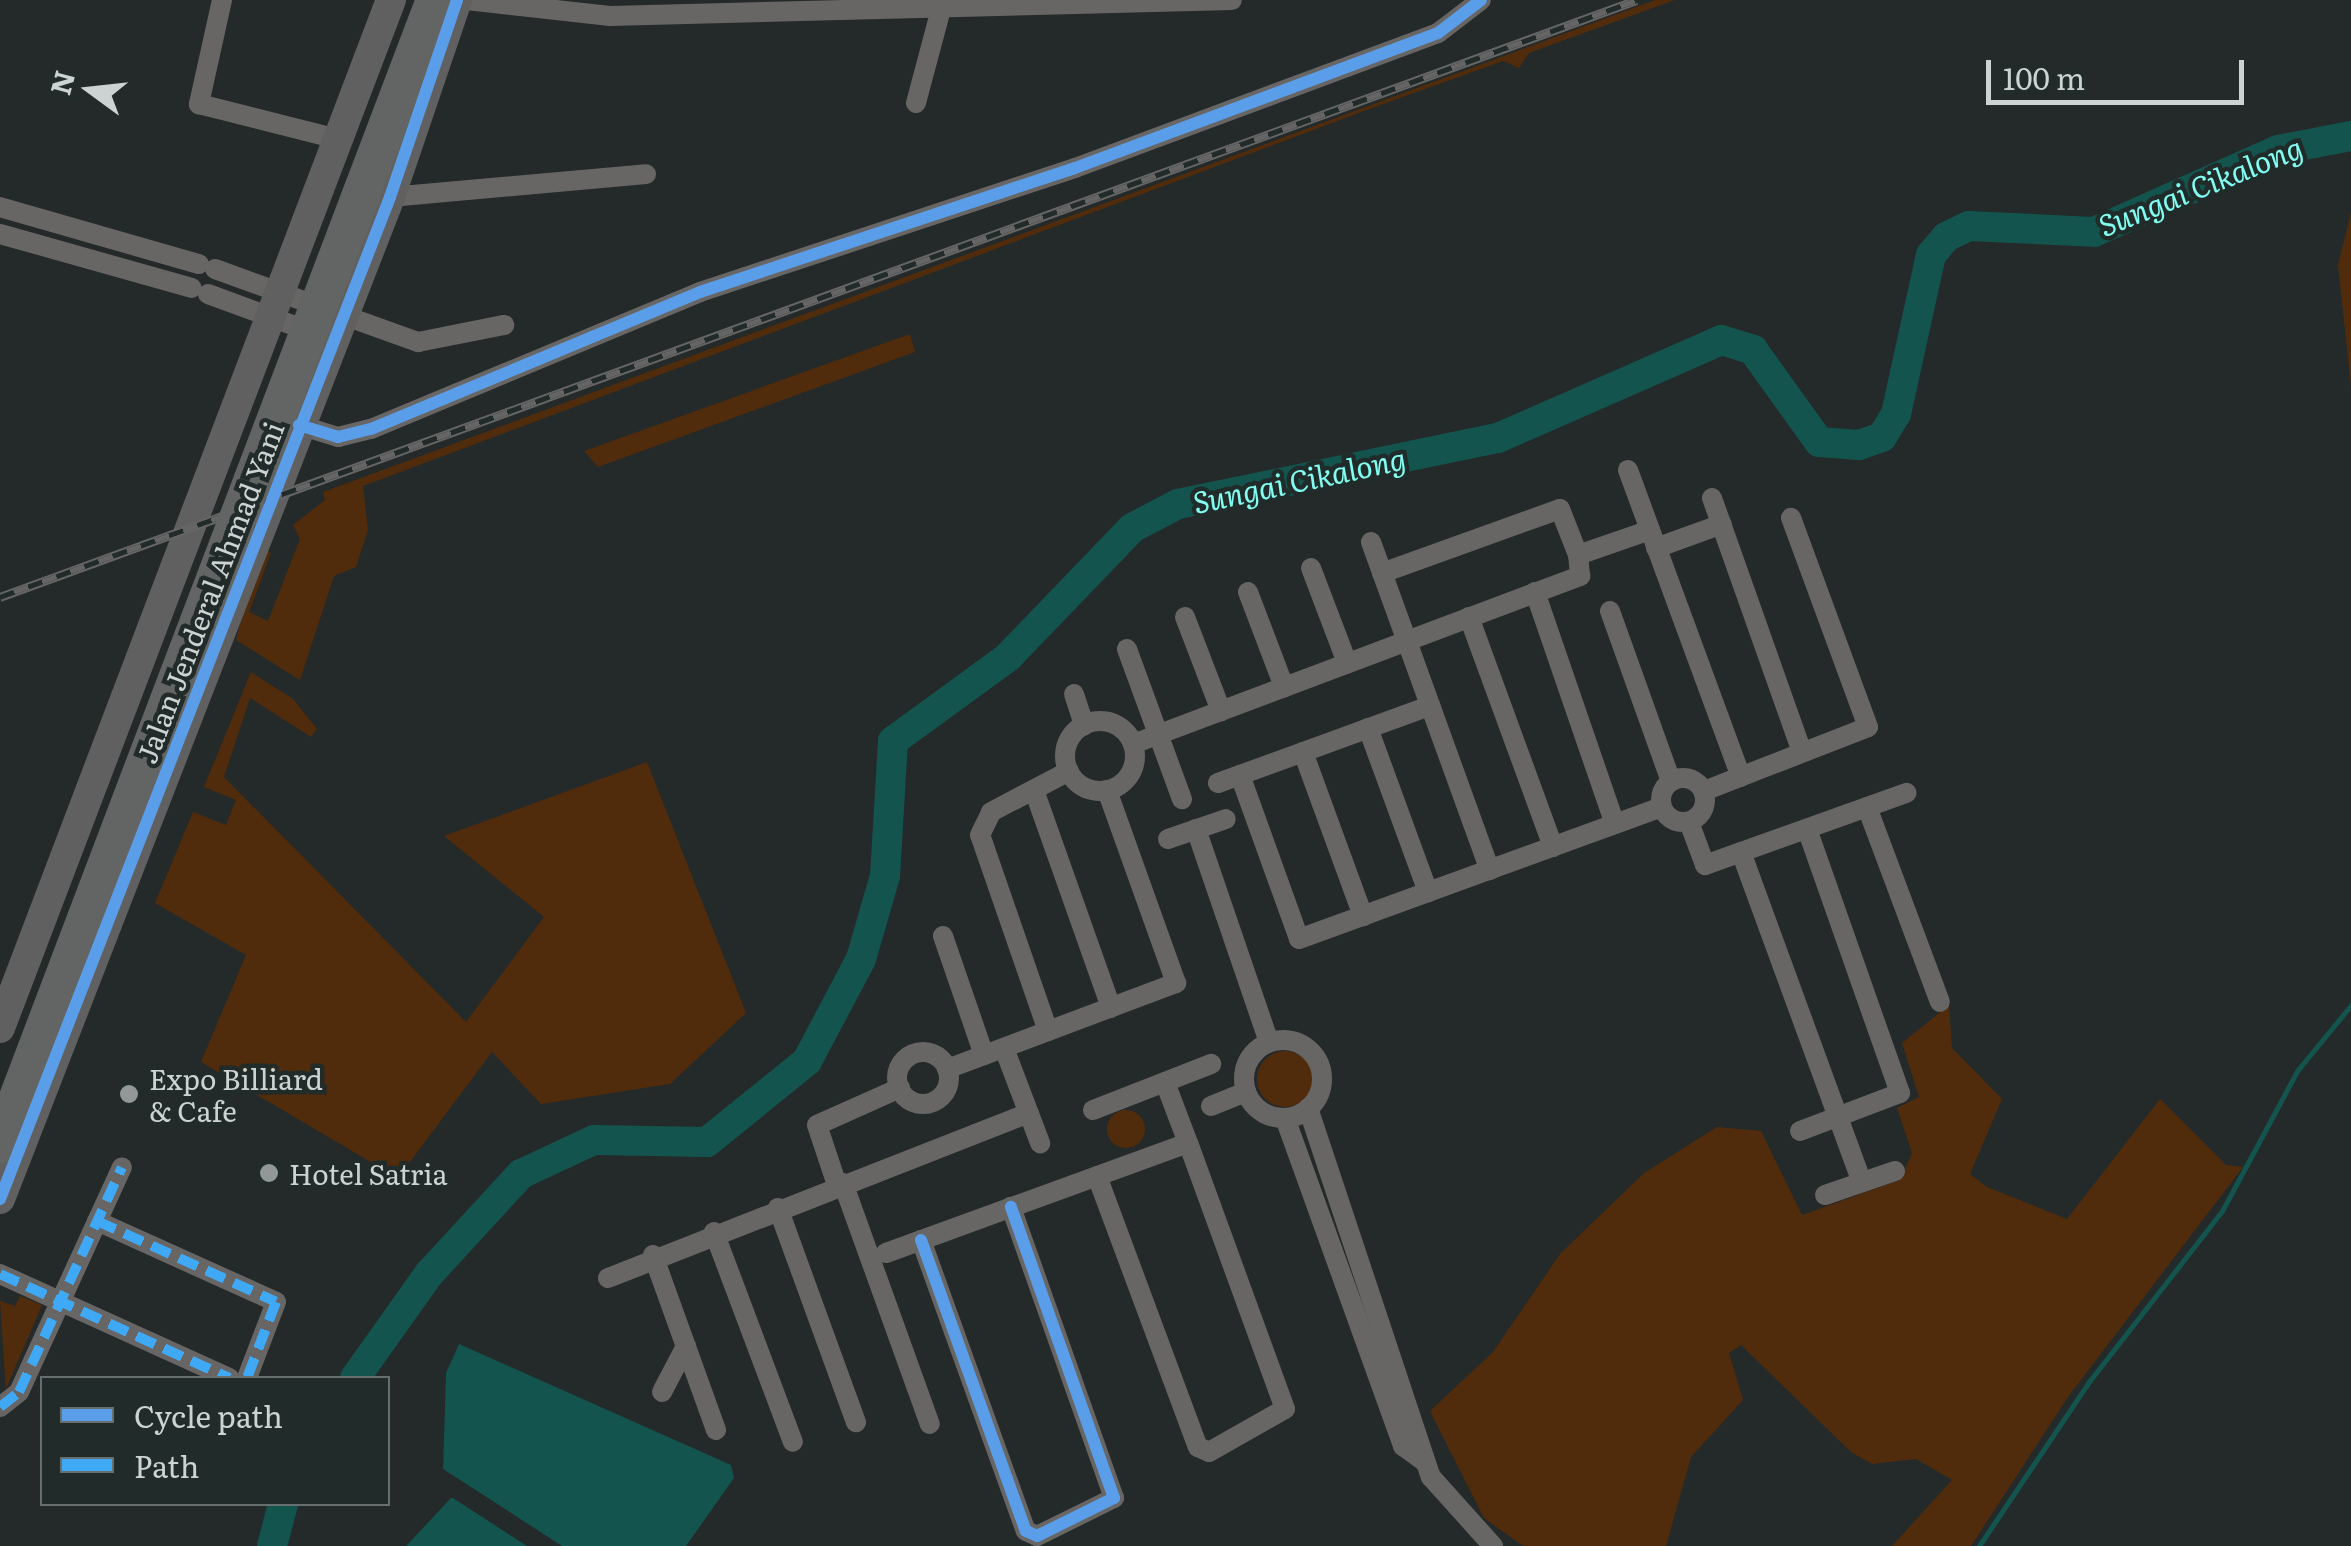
<!DOCTYPE html>
<html>
<head>
<meta charset="utf-8">
<style>
	body { margin:0 }
	#map { position:relative; width:2351px; height:1546px; overflow:hidden; background:#242929; font-family:Literata,serif }
	div>[style] { position:absolute }
	.green>* { inset:0; background:#502c0c }
	.round { border-radius:50% }
	.water>* { inset:0; background:#13544e }
	.stream>* { height:5px; margin:-2.5px; padding:0 2.5px; transform-origin:2.5px; border-radius:2.5px; background:#13544e }
	.river>* { height:30px; margin:-15px; padding:0 15px; transform-origin:15px; border-radius:15px; background:#13544e }
	.street>* { height:20px; margin:-10px; padding:0 10px; transform-origin:10px; border-radius:10px; background:#676665 }
	.street>.ring { margin:-10px; padding:0; box-sizing:content-box; background:none; border:20px solid #676665; border-radius:50% }
	.secondary>* { height:30px; margin:-15px; padding:0 15px; transform-origin:15px; border-radius:15px; background:#5f605f }
	.rail>* { height:9px; margin-top:-4.5px; transform-origin:0; background:repeating-linear-gradient(90deg,#212c2a 0 15px,#646564 0 30px); box-sizing:border-box; border-block:2px solid #646564 }
	.highway-bridge>* { height:38px; margin:-19px; padding:0 19px; transform-origin:19px; border-radius:19px; background:#636464 }
	.quiet>* { height:10px; margin-top:-5px; transform-origin:0; background:repeating-linear-gradient(90deg,#3fa9f5 0 20px,transparent 0 30px) }
	.cycleway>* { height:12px; margin:-6px; padding:0 6px; transform-origin:6px; border-radius:6px; background:#5a9eea }
	.dots>* { width:28px; height:28px; translate:-50% -50%; box-sizing:border-box; border:5px solid #212c2a; border-radius:50% }
	span { translate:-50% -50%; white-space:nowrap; text-align:center; line-height:1.15; -webkit-text-stroke:9px #212c2a; paint-order:stroke }
	.street-label { font-size:28px; color:#cdd3d3 }
	.poi-label { font-size:28px; color:#cdd3d3 }
	.left { translate:0 -50%; text-align:left }
	.water-label { font-size:30px; color:#81fdf1; font-style:italic }
	.legend { position:absolute; left:40px; top:1376px; width:350px; height:130px; box-sizing:border-box; background:#212c2a; border:2px solid #666f6e; margin:0; padding:12px 18px; list-style:none; font-size:30px; color:#cdd3d3 }
	.legend li { display:flex; align-items:center; gap:20px; height:50px }
	.legend b { width:50px; border:2px solid #666f6e }
	.north { position:absolute; left:40px; top:40px; width:100px; height:100px; -webkit-text-stroke:8px #212c2a; paint-order:stroke; rotate:285deg; font-size:28px; font-weight:700; line-height:40px; text-align:center; color:#cdd3d3 }
	.north::after { content:''; display:block; margin:auto; width:35px; height:45px; background:#cdd3d3; clip-path:polygon(50% 0,100% 100%,50% 72%,0 100%) }
	.scale { position:absolute; left:1986px; top:60px; width:258px; height:45px; box-sizing:border-box; border:5px solid #cdd3d3; border-top:0; padding-left:12px; font-size:30px; line-height:35px; white-space:nowrap; color:#cdd3d3; -webkit-text-stroke:8px #212c2a; paint-order:stroke }
</style>
</head>
<body>
<div id="map">
	<div class="green">
		<div style="clip-path:polygon(1655px 0,1675px 0,1529px 53px,1519px 68px,1503px 61px,1364px 111px,363px 486px,368px 530px,356px 567px,334px 576px,300px 680px,236px 640px,261px 546px,271px 553px,249px 612px,268px 621px,300px 539px,293px 525px,325px 500px,323px 492px)"></div>
		<div style="clip-path:polygon(2351px 213px,2351px 387px,2338px 265px)"></div>
		<div style="clip-path:polygon(910px 334px,915px 352px,598px 467px,584px 451px)"></div>
		<div style="clip-path:polygon(251px 672px,293px 699px,317px 729px,311px 737px,250px 698px,224px 777px,466px 1022px,544px 917px,444px 836px,647px 762px,746px 1013px,670px 1084px,541px 1104px,492px 1052px,398px 1178px,201px 1062px,246px 955px,155px 903px,193px 812px,226px 825px,236px 800px,204px 787px)"></div>
		<div style="clip-path:polygon(1949px 1005px,1952px 1048px,2002px 1099px,1970px 1174px,1987px 1187px,2067px 1219px,2160px 1099px,2226px 1165px,2243px 1167px,2068px 1397px,1971px 1546px,1892px 1546px,1952px 1480px,1916px 1459px,1872px 1464px,1851px 1452px,1741px 1345px,1729px 1353px,1743px 1400px,1691px 1457px,1666px 1546px,1523px 1546px,1484px 1518px,1430px 1411px,1493px 1352px,1560px 1254px,1644px 1173px,1717px 1127px,1761px 1131px,1802px 1215px,1900px 1180px,1912px 1153px,1897px 1108px,1919px 1097px,1902px 1043px)"></div>
		<div class="round" style="left:1257px;top:1051px;width:56px;height:56px"></div>
		<div class="round" style="left:1107px;top:1110px;width:38px;height:38px"></div>
		<div style="clip-path:polygon(20px 1296px,42px 1305px,6px 1389px,0 1301px,15px 1306px)"></div>
	</div>
	<div class="water">
		<div style="clip-path:polygon(459px 1344px,731px 1465px,734px 1478px,686px 1546px,562px 1546px,443px 1469px,446px 1373px)"></div>
		<div style="clip-path:polygon(451px 1498px,453px 1498px,527px 1546px,406px 1546px)"></div>
	</div>
	<div class="stream">
		<div style="left:1979px;top:1546px;width:196px;rotate:-56.2deg"></div>
		<div style="left:2088px;top:1383px;width:218px;rotate:-52.1deg"></div>
		<div style="left:2222px;top:1211px;width:159px;rotate:-61.8deg"></div>
		<div style="left:2297px;top:1071px;width:85px;rotate:-50.7deg"></div>
	</div>
	<div class="river">
		<div style="left:355px;top:1378px;width:128px;rotate:-54.6deg"></div>
		<div style="left:429px;top:1274px;width:136px;rotate:-47.4deg"></div>
		<div style="left:521px;top:1174px;width:81px;rotate:-25deg"></div>
		<div style="left:594px;top:1140px;width:113px;rotate:1deg"></div>
		<div style="left:707px;top:1142px;width:129px;rotate:-39deg"></div>
		<div style="left:807px;top:1061px;width:115px;rotate:-62.1deg"></div>
		<div style="left:861px;top:959px;width:86px;rotate:-73.9deg"></div>
		<div style="left:885px;top:876px;width:135px;rotate:-86.6deg"></div>
		<div style="left:893px;top:741px;width:142px;rotate:-36.1deg"></div>
		<div style="left:1008px;top:657px;width:179px;rotate:-46.1deg"></div>
		<div style="left:1132px;top:528px;width:52px;rotate:-27.6deg"></div>
		<div style="left:1178px;top:504px;width:327px;rotate:-11.7deg"></div>
		<div style="left:1498px;top:438px;width:244px;rotate:-23.7deg"></div>
		<div style="left:1721px;top:340px;width:34px;rotate:17deg"></div>
		<div style="left:1753px;top:350px;width:113px;rotate:54.3deg"></div>
		<div style="left:1819px;top:442px;width:40px;rotate:4.3deg"></div>
		<div style="left:1859px;top:445px;width:24px;rotate:-19deg"></div>
		<div style="left:1882px;top:437px;width:27px;rotate:-59deg"></div>
		<div style="left:1896px;top:414px;width:163px;rotate:-77.6deg"></div>
		<div style="left:1931px;top:255px;width:23px;rotate:-50deg"></div>
		<div style="left:1946px;top:237px;width:25px;rotate:-26deg"></div>
		<div style="left:1969px;top:226px;width:125px;rotate:2.7deg"></div>
		<div style="left:2094px;top:232px;width:201px;rotate:-24deg"></div>
		<div style="left:2278px;top:150px;width:74px;rotate:-10.9deg"></div>
		<div style="left:272px;top:1546px;width:43px;rotate:-75.3deg"></div>
	</div>
	<div class="street">
		<div style="left:222px;top:0;width:107px;rotate:102.5deg"></div>
		<div style="left:199px;top:104px;width:146px;rotate:14.2deg"></div>
		<div style="left:467px;top:0;width:144px;rotate:6.4deg"></div>
		<div style="left:610px;top:16px;width:622px;rotate:-1.47deg"></div>
		<div style="left:916px;top:103px;width:97px;rotate:-75.1deg"></div>
		<div style="left:390px;top:197px;width:257px;rotate:-5.1deg"></div>
		<div style="left:0;top:207px;width:207px;rotate:16deg"></div>
		<div style="left:0;top:234px;width:199px;rotate:15.7deg"></div>
		<div style="left:215px;top:269px;width:216px;rotate:19.8deg"></div>
		<div style="left:418px;top:342px;width:88px;rotate:-11.2deg"></div>
		<div style="left:208px;top:294px;width:116px;rotate:20.2deg"></div>
		<div style="left:299px;top:425px;width:41px;rotate:17.1deg"></div>
		<div style="left:338px;top:437px;width:34px;rotate:-14deg"></div>
		<div style="left:371px;top:429px;width:356px;rotate:-22.6deg"></div>
		<div style="left:700px;top:292px;width:395px;rotate:-18.3deg"></div>
		<div style="left:1075px;top:168px;width:387px;rotate:-20.4deg"></div>
		<div style="left:1438px;top:33px;width:54px;rotate:-37.5deg"></div>
		<div style="left:1628px;top:470px;width:327px;rotate:69.8deg"></div>
		<div style="left:1712px;top:498px;width:269px;rotate:70.5deg"></div>
		<div style="left:1371px;top:542px;width:349px;rotate:70.1deg"></div>
		<div style="left:1656px;top:548px;width:70px;rotate:-20deg"></div>
		<div style="left:1311px;top:568px;width:102px;rotate:69.2deg"></div>
		<div style="left:1382px;top:573px;width:189px;rotate:-19.8deg"></div>
		<div style="left:1560px;top:509px;width:49px;rotate:68.6deg"></div>
		<div style="left:1578px;top:555px;width:76px;rotate:-19.1deg"></div>
		<div style="left:1248px;top:592px;width:102px;rotate:69.2deg"></div>
		<div style="left:1535px;top:592px;width:245px;rotate:71deg"></div>
		<div style="left:1610px;top:611px;width:181px;rotate:70.3deg"></div>
		<div style="left:1185px;top:617px;width:101px;rotate:69deg"></div>
		<div style="left:1469px;top:617px;width:245px;rotate:69.9deg"></div>
		<div style="left:1127px;top:649px;width:160px;rotate:69.9deg"></div>
		<div style="left:1074px;top:694px;width:33px;rotate:72deg"></div>
		<div class="ring" style="left:1065px;top:721px;width:50px;height:50px"></div>
		<div style="left:1368px;top:728px;width:175px;rotate:69.9deg"></div>
		<div style="left:1133px;top:744px;width:478px;rotate:-20.6deg"></div>
		<div style="left:1580px;top:576px;width:21px;rotate:-95deg"></div>
		<div style="left:1303px;top:752px;width:175px;rotate:69.9deg"></div>
		<div style="left:1240px;top:775px;width:174px;rotate:70.2deg"></div>
		<div style="left:1299px;top:939px;width:386px;rotate:-20deg"></div>
		<div class="ring" style="left:1661px;top:778px;width:24px;height:24px"></div>
		<div style="left:1218px;top:783px;width:226px;rotate:-20deg"></div>
		<div style="left:1034px;top:790px;width:231px;rotate:70.5deg"></div>
		<div style="left:1704px;top:791px;width:176px;rotate:-21.3deg"></div>
		<div style="left:1868px;top:727px;width:223px;rotate:-110.2deg"></div>
		<div style="left:1867px;top:807px;width:208px;rotate:69.5deg"></div>
		<div style="left:1689px;top:822px;width:46px;rotate:69.6deg"></div>
		<div style="left:1705px;top:865px;width:214px;rotate:-19.7deg"></div>
		<div style="left:1196px;top:829px;width:225px;rotate:71.1deg"></div>
		<div style="left:1168px;top:839px;width:61px;rotate:-19deg"></div>
		<div style="left:1741px;top:852px;width:351px;rotate:69.9deg"></div>
		<div style="left:943px;top:936px;width:126px;rotate:71deg"></div>
		<div style="left:1048px;top:1031px;width:207px;rotate:-109.1deg"></div>
		<div style="left:980px;top:835px;width:25px;rotate:-64deg"></div>
		<div style="left:991px;top:812px;width:88px;rotate:-27.7deg"></div>
		<div class="ring" style="left:1244px;top:1040px;width:58px;height:58px"></div>
		<div style="left:1004px;top:1048px;width:102px;rotate:69.2deg"></div>
		<div class="ring" style="left:897px;top:1052px;width:32px;height:32px"></div>
		<div style="left:947px;top:1069px;width:245px;rotate:-20.6deg"></div>
		<div style="left:1176px;top:983px;width:205px;rotate:-109.7deg"></div>
		<div style="left:1211px;top:1106px;width:38px;rotate:-22deg"></div>
		<div style="left:1308px;top:1108px;width:389px;rotate:71.6deg"></div>
		<div style="left:1431px;top:1477px;width:93px;rotate:48.1deg"></div>
		<div style="left:1093px;top:1110px;width:127px;rotate:-21.3deg"></div>
		<div style="left:1285px;top:1118px;width:349px;rotate:70.2deg"></div>
		<div style="left:1403px;top:1446px;width:27px;rotate:36deg"></div>
		<div style="left:1800px;top:1131px;width:107px;rotate:-20.8deg"></div>
		<div style="left:1900px;top:1093px;width:280px;rotate:-109.4deg"></div>
		<div style="left:1097px;top:1176px;width:289px;rotate:69.6deg"></div>
		<div style="left:1198px;top:1447px;width:12px;rotate:24deg"></div>
		<div style="left:1209px;top:1452px;width:87px;rotate:-29.5deg"></div>
		<div style="left:1285px;top:1409px;width:283px;rotate:-110deg"></div>
		<div style="left:843px;top:1183px;width:256px;rotate:70.2deg"></div>
		<div style="left:837px;top:1185px;width:63px;rotate:-108.4deg"></div>
		<div style="left:817px;top:1125px;width:91px;rotate:-24deg"></div>
		<div style="left:1825px;top:1195px;width:74px;rotate:-18.9deg"></div>
		<div style="left:778px;top:1208px;width:228px;rotate:70deg"></div>
		<div style="left:97px;top:1221px;width:196px;rotate:24.3deg"></div>
		<div style="left:276px;top:1302px;width:81px;rotate:110.9deg"></div>
		<div style="left:714px;top:1232px;width:224px;rotate:69.4deg"></div>
		<div style="left:921px;top:1240px;width:309px;rotate:70.2deg"></div>
		<div style="left:1026px;top:1531px;width:12px;rotate:24deg"></div>
		<div style="left:1037px;top:1536px;width:86px;rotate:-26.3deg"></div>
		<div style="left:1114px;top:1498px;width:309px;rotate:-109.5deg"></div>
		<div style="left:886px;top:1253px;width:321px;rotate:-20deg"></div>
		<div style="left:1188px;top:1143px;width:65px;rotate:-110.7deg"></div>
		<div style="left:653px;top:1255px;width:186px;rotate:70.2deg"></div>
		<div style="left:0;top:1274px;width:252px;rotate:24.4deg"></div>
		<div style="left:608px;top:1278px;width:452px;rotate:-21.4deg"></div>
		<div style="left:662px;top:1392px;width:52px;rotate:-62.4deg"></div>
		<div style="left:0;top:1407px;width:24px;rotate:-38deg"></div>
		<div style="left:19px;top:1392px;width:247px;rotate:-65.4deg"></div>
	</div>
	<div class="secondary">
		<div style="left:0;top:1028px;width:1100px;rotate:-69.18deg"></div>
		<div style="left:0;top:1199px;width:1075px;rotate:-68.73deg"></div>
		<div style="left:390px;top:197px;width:208px;rotate:-71.2deg"></div>
	</div>
	<div class="rail">
		<div style="left:0;top:597px;width:1742px;rotate:-20.04deg"></div>
	</div>
	<div class="highway-bridge">
		<div style="left:0;top:1145px;width:1225px;rotate:-69.2deg"></div>
	</div>
	<div class="quiet">
		<div style="left:97px;top:1221px;width:196px;rotate:24.3deg"></div>
		<div style="left:276px;top:1302px;width:81px;rotate:110.9deg"></div>
		<div style="left:0;top:1274px;width:252px;rotate:24.4deg"></div>
		<div style="left:0;top:1407px;width:24px;rotate:-38deg"></div>
		<div style="left:19px;top:1392px;width:247px;rotate:-65.4deg"></div>
	</div>
	<div class="cycleway">
		<div style="left:299px;top:425px;width:41px;rotate:17.1deg"></div>
		<div style="left:338px;top:437px;width:34px;rotate:-14deg"></div>
		<div style="left:371px;top:429px;width:356px;rotate:-22.6deg"></div>
		<div style="left:700px;top:292px;width:395px;rotate:-18.3deg"></div>
		<div style="left:1075px;top:168px;width:387px;rotate:-20.4deg"></div>
		<div style="left:1438px;top:33px;width:54px;rotate:-37.5deg"></div>
		<div style="left:0;top:1199px;width:1075px;rotate:-68.73deg"></div>
		<div style="left:390px;top:197px;width:208px;rotate:-71.2deg"></div>
		<div style="left:921px;top:1240px;width:309px;rotate:70.2deg"></div>
		<div style="left:1026px;top:1531px;width:12px;rotate:24deg"></div>
		<div style="left:1037px;top:1536px;width:86px;rotate:-26.3deg"></div>
		<div style="left:1114px;top:1498px;width:309px;rotate:-109.5deg"></div>
	</div>
	<div class="dots">
		<div style="left:129px;top:1094px;background:#929898"></div>
		<div style="left:269px;top:1173px;background:#929898"></div>
	</div>
	<div class="street-label">
		<span style="left:209px;top:592px;rotate:-69deg">Jalan Jenderal Ahmad Yani</span>
	</div>
	<div class="poi-label">
		<span class="left" style="left:149px;top:1094px">Expo Billiard<br>&amp; Cafe</span>
		<span class="left" style="left:289px;top:1173px">Hotel Satria</span>
	</div>
	<div class="water-label">
		<span style="left:2200px;top:185px;rotate:-22deg">Sungai Cikalong</span>
		<span style="left:1299px;top:479px;rotate:-12deg">Sungai Cikalong</span>
	</div>
	<ul class="legend">
	<li><b style="height:12px;background:#5a9eea"></b>Cycle path</li>
	<li><b style="height:12px;background:#3fa9f5"></b>Path</li>
	</ul>
	<div class="north">N</div>
	<div class="scale">100 m</div>
</div>
</body>
</html>
